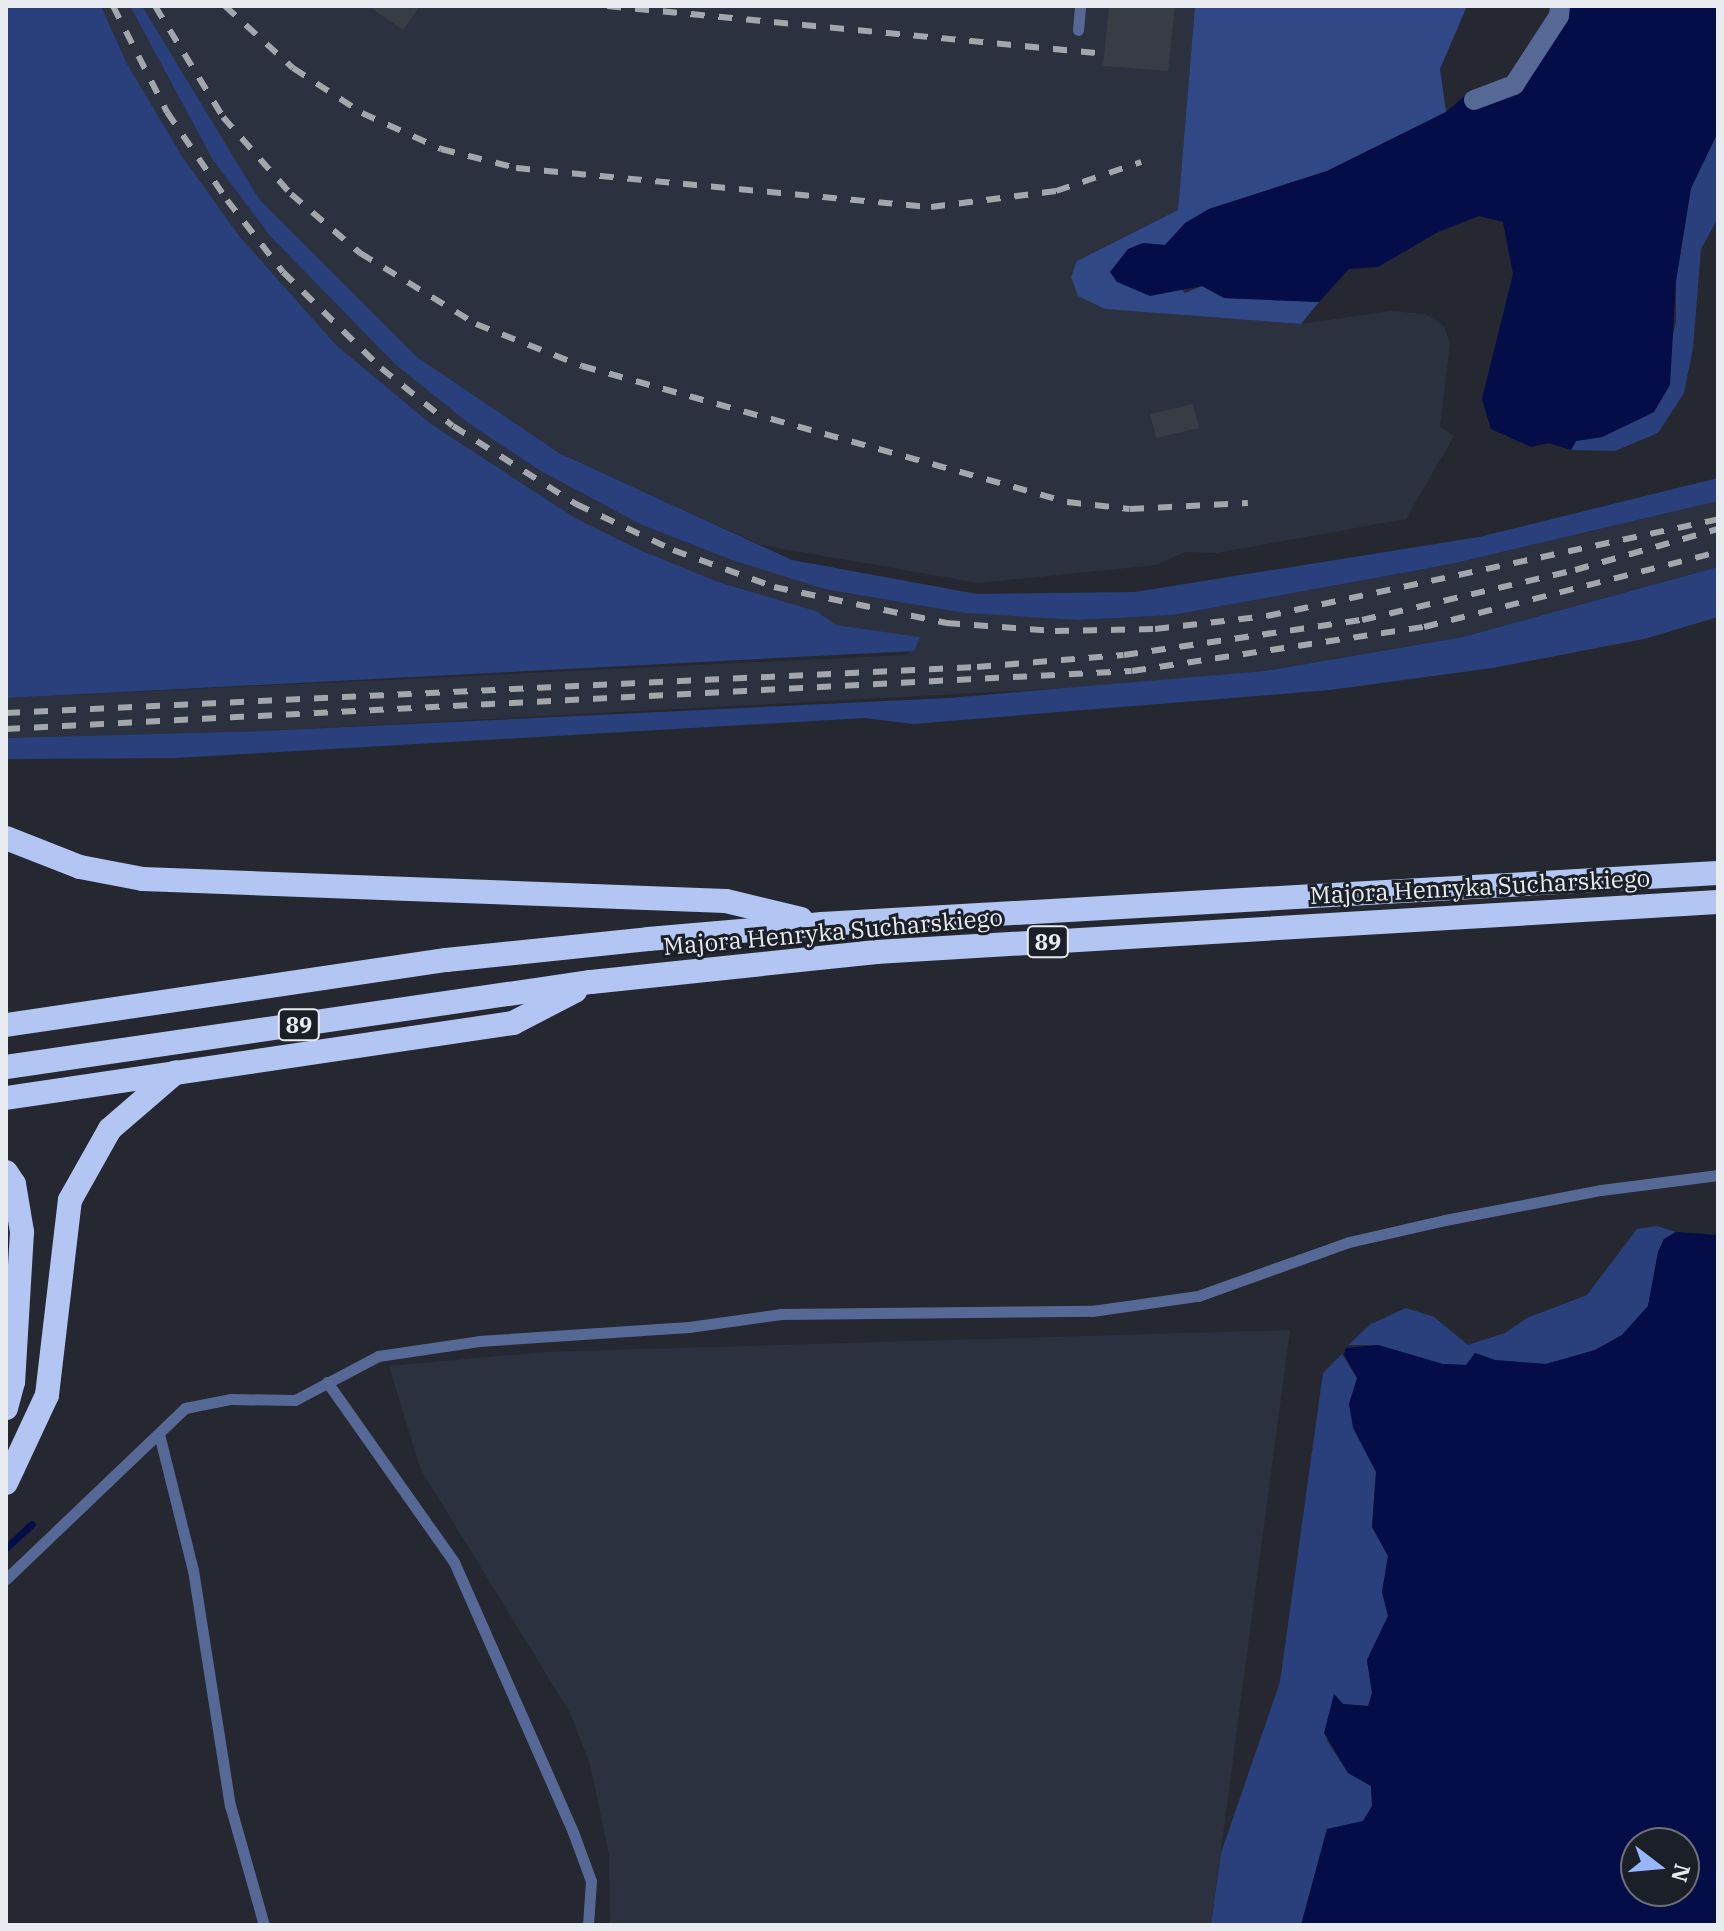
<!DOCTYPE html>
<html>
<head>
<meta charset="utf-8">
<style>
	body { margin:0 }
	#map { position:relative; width:1724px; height:1931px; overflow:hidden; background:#252830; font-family:"IBM Plex Serif",serif }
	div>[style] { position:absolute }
	.built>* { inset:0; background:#2b313f }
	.green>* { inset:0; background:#2a407d }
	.forest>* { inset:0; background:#314886 }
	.water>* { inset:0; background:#040d47 }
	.stream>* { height:7px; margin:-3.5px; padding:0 3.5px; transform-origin:3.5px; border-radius:3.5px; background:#040d47 }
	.building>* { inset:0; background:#383c45 }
	.lane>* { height:11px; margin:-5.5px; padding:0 5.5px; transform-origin:5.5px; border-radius:5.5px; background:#566996 }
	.street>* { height:20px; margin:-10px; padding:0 10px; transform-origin:10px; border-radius:10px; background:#566996 }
	.highway>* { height:24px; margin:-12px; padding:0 12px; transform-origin:12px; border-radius:12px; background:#b3c6f3 }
	.rail>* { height:6px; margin-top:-3px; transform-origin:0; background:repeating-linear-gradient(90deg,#a3a6ac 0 14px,transparent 0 28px) }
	span { translate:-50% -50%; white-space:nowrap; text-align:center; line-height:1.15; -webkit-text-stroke:6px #1b1f27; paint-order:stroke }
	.shield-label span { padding:2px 6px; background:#1b1f27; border:2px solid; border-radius:6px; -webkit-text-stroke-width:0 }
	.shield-label { font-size:22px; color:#e8ebf0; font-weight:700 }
	.street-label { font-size:24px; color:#e8ebf0 }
	.frame { position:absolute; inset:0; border:8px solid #e8ebf0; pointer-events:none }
	.north { position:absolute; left:1620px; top:1827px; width:80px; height:80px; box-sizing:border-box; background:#1b1f27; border:2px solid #6d7177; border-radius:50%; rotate:106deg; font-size:22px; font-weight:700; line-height:32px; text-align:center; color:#e8ebf0 }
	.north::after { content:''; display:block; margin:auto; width:28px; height:36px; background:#98b6fd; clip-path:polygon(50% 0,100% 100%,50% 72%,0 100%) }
</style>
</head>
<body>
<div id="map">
	<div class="built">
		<div style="clip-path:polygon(101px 6px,130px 6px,213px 160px,270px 236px,395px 364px,467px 422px,539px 470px,642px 525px,732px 560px,965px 613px,1078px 620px,1173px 615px,1451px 564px,1718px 501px,1718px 567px,1463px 637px,1265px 671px,1145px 684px,264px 731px,6px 738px,6px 698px,907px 655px,919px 637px,836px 625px,816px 611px,718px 582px,640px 550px,575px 518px,431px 424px,336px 345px,240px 237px,183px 159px,127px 64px)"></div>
		<div style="clip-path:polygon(142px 6px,1195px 6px,1178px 210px,1077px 261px,1105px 309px,1301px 324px,1391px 311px,1425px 314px,1444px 326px,1450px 344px,1440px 426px,1454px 436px,1406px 519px,1217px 553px,1185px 552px,1156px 565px,979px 583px,761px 545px,559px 453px,417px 357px,259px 199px)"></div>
		<div style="clip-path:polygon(1290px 1330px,1211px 1925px,610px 1925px,609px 1855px,590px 1764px,570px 1713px,420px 1468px,389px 1366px,544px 1352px)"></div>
	</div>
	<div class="green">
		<div style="clip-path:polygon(6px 6px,101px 6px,127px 64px,183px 158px,240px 237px,336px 345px,431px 424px,575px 518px,640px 550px,718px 582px,816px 611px,836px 625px,920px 637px,914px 651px,6px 698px)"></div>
		<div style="clip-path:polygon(130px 6px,142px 6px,259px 199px,417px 357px,559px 453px,792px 560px,977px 594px,1135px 592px,1479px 537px,1718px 478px,1718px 501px,1451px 564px,1173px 615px,1078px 620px,965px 613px,825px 589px,732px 560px,642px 525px,539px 470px,467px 422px,395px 364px,270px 236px,213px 160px)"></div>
		<div style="clip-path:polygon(1718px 132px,1718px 218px,1701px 249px,1693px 348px,1684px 393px,1658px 433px,1615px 451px,1571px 450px,1576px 441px,1602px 437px,1654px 412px,1676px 322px,1676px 281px,1691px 188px)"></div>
		<div style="clip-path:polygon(1718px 567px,1718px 617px,1644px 639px,1492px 668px,1330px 690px,913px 724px,865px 718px,176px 758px,6px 759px,6px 738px,264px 731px,949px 698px,1265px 671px,1463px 637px)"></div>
		<div style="clip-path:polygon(1657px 1226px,1676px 1232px,1664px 1239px,1658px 1252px,1648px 1306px,1622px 1335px,1595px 1350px,1546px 1364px,1495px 1360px,1475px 1353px,1466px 1365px,1443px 1364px,1378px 1345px,1348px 1345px,1371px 1324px,1406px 1308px,1434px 1317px,1468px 1345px,1505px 1333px,1527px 1318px,1587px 1295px,1637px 1229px)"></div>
		<div style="clip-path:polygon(1342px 1354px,1357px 1378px,1349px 1404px,1376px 1472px,1372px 1527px,1388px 1556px,1382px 1592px,1388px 1616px,1367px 1660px,1372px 1693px,1368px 1706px,1343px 1704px,1335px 1695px,1327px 1741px,1348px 1773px,1371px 1786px,1372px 1806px,1363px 1822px,1327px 1829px,1301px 1925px,1211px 1925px,1221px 1853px,1280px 1682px,1323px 1373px)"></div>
	</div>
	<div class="forest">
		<div style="clip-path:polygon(1195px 6px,1467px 6px,1440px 69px,1446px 112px,1327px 171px,1209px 209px,1185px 224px,1165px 245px,1143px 243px,1185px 293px,1202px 286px,1224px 298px,1319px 302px,1301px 324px,1105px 309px,1078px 296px,1071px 277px,1077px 261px,1178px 210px)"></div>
	</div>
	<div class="water">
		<div style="clip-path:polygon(1564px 6px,1718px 6px,1718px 132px,1691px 188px,1676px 281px,1670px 385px,1654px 412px,1602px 437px,1576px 441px,1571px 450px,1549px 443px,1531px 447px,1491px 429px,1482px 399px,1513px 274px,1503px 222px,1479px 216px,1438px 232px,1378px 267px,1349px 269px,1319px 302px,1224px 298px,1202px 286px,1150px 296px,1117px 282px,1110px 272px,1128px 249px,1143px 243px,1165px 245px,1185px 223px,1209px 209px,1327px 171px,1446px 112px,1467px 94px,1518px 86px)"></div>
		<div style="clip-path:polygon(evenodd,1676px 1232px,1718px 1235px,1718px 1925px,1301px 1925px,1327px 1829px,1363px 1821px,1372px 1806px,1371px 1786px,1348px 1773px,1324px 1733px,1334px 1694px,1343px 1704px,1368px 1706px,1372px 1693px,1367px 1660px,1388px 1616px,1382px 1592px,1388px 1556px,1372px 1527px,1376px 1472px,1353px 1428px,1349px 1404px,1357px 1378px,1344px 1355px,1346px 1348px,1378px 1345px,1443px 1364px,1466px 1365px,1475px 1353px,1495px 1360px,1546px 1364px,1595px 1350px,1622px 1335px,1648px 1306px,1658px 1252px,1664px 1239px,1676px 1232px,1636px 1843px,1684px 1843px,1684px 1891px,1636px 1891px,1636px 1843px)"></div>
	</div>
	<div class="stream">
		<div style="left:6px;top:1548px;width:35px;rotate:-43deg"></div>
	</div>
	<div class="building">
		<div style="clip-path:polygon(368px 6px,417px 6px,419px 7px,403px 30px)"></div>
		<div style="clip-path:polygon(1109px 6px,1175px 6px,1168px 71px,1103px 66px)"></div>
		<div style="clip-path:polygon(1193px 404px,1199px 428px,1156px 438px,1150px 414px)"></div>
	</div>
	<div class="lane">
		<div style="left:1078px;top:30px;width:24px;rotate:-85deg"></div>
		<div style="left:327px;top:1382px;width:220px;rotate:54.8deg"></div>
		<div style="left:454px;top:1562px;width:295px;rotate:66.2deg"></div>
		<div style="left:573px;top:1832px;width:52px;rotate:69.8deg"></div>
		<div style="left:591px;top:1881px;width:44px;rotate:93.9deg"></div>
		<div style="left:159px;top:1434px;width:140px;rotate:76deg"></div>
		<div style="left:193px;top:1570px;width:238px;rotate:81.1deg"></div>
		<div style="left:230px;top:1805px;width:125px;rotate:74.2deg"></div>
		<div style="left:6px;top:1579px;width:248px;rotate:-43.7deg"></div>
		<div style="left:185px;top:1408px;width:47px;rotate:-11.1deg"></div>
		<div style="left:231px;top:1399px;width:64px;rotate:0.9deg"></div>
		<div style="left:295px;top:1400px;width:94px;rotate:-27.9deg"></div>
		<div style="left:378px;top:1356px;width:102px;rotate:-8.4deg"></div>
		<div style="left:479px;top:1341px;width:210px;rotate:-3.8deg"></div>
		<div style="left:689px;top:1327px;width:93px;rotate:-8deg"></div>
		<div style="left:781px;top:1314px;width:311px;rotate:-0.6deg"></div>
		<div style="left:1092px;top:1311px;width:107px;rotate:-8.1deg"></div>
		<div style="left:1198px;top:1296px;width:160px;rotate:-19.7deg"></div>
		<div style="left:1349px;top:1242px;width:98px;rotate:-12.9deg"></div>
		<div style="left:1445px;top:1220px;width:159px;rotate:-10.9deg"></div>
		<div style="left:1601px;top:1190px;width:118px;rotate:-7.3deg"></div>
	</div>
	<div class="street">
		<div style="left:1474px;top:100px;width:43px;rotate:-20.6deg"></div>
		<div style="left:1514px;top:85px;width:82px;rotate:-56.9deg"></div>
		<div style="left:1559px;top:16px;width:10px;rotate:-84deg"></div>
	</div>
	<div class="highway">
		<div style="left:6px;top:838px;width:79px;rotate:21.4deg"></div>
		<div style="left:80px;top:867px;width:64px;rotate:10.8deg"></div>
		<div style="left:143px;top:879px;width:583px;rotate:2.16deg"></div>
		<div style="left:726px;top:901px;width:77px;rotate:13.5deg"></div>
		<div style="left:6px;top:1025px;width:445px;rotate:-8.4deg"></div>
		<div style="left:446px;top:960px;width:203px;rotate:-5.9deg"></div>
		<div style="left:648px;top:939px;width:175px;rotate:-4.9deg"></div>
		<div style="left:822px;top:924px;width:897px;rotate:-3.26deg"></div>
		<div style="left:6px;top:1067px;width:591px;rotate:-8.27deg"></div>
		<div style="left:591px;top:982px;width:287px;rotate:-6deg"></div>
		<div style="left:876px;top:952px;width:843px;rotate:-3.4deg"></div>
		<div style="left:6px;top:1098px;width:513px;rotate:-8.41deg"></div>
		<div style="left:513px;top:1023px;width:70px;rotate:-27.3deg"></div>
		<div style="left:6px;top:1172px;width:14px;rotate:56deg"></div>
		<div style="left:14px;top:1184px;width:49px;rotate:80.5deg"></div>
		<div style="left:22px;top:1232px;width:150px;rotate:93.4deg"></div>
		<div style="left:13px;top:1382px;width:27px;rotate:105deg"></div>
		<div style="left:6px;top:1483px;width:97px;rotate:-65deg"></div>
		<div style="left:47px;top:1395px;width:196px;rotate:-83.3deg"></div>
		<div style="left:70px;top:1200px;width:81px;rotate:-60.6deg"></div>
		<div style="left:110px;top:1129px;width:87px;rotate:-40.8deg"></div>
	</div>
	<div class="rail">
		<div style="left:113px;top:6px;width:119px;rotate:63deg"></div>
		<div style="left:167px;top:112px;width:107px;rotate:55.7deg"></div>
		<div style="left:227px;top:200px;width:91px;rotate:52.1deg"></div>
		<div style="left:283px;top:272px;width:137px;rotate:44.4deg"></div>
		<div style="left:381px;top:368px;width:92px;rotate:38.9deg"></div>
		<div style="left:453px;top:426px;width:146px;rotate:32.4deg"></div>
		<div style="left:576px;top:504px;width:107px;rotate:25.4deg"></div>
		<div style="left:673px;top:550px;width:108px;rotate:20.1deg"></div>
		<div style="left:774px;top:587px;width:176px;rotate:11.8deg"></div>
		<div style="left:946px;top:623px;width:109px;rotate:4.2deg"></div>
		<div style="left:1055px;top:631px;width:100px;rotate:-1.1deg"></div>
		<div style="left:1155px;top:629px;width:113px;rotate:-6.6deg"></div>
		<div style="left:1267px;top:616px;width:461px;rotate:-12.1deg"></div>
		<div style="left:155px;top:6px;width:130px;rotate:58.5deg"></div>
		<div style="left:223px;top:117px;width:103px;rotate:48.6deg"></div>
		<div style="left:291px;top:194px;width:91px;rotate:40.5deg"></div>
		<div style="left:360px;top:253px;width:136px;rotate:31.5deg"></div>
		<div style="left:476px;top:324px;width:114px;rotate:21.6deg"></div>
		<div style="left:582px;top:366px;width:504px;rotate:15.66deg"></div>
		<div style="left:1067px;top:502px;width:63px;rotate:6.3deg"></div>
		<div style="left:1130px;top:509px;width:118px;rotate:-2.9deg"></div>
		<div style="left:225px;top:6px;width:92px;rotate:42.4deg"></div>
		<div style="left:293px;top:68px;width:82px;rotate:33.1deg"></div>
		<div style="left:362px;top:113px;width:87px;rotate:24.5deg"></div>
		<div style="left:441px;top:149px;width:77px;rotate:14.2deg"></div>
		<div style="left:516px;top:168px;width:417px;rotate:5.4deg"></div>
		<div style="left:931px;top:207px;width:126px;rotate:-7.3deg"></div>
		<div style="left:1056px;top:191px;width:90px;rotate:-18.8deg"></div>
		<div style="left:607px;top:6px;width:491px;rotate:5.5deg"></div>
		<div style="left:6px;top:713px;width:972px;rotate:-2.71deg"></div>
		<div style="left:977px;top:667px;width:147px;rotate:-4.7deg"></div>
		<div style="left:1124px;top:655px;width:241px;rotate:-8.4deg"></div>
		<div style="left:1362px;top:620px;width:219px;rotate:-13.2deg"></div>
		<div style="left:1575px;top:570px;width:149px;rotate:-16deg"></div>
		<div style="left:6px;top:729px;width:1127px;rotate:-2.95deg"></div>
		<div style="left:1132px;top:671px;width:295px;rotate:-8.6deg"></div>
		<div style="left:1424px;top:627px;width:303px;rotate:-14.3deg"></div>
	</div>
	<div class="shield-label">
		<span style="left:1048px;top:942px">89</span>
		<span style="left:299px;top:1025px">89</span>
	</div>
	<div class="street-label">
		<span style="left:1480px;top:887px;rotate:-3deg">Majora Henryka Sucharskiego</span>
		<span style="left:833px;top:932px;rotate:-5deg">Majora Henryka Sucharskiego</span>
	</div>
	<div class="frame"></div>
	<div class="north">N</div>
</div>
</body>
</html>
